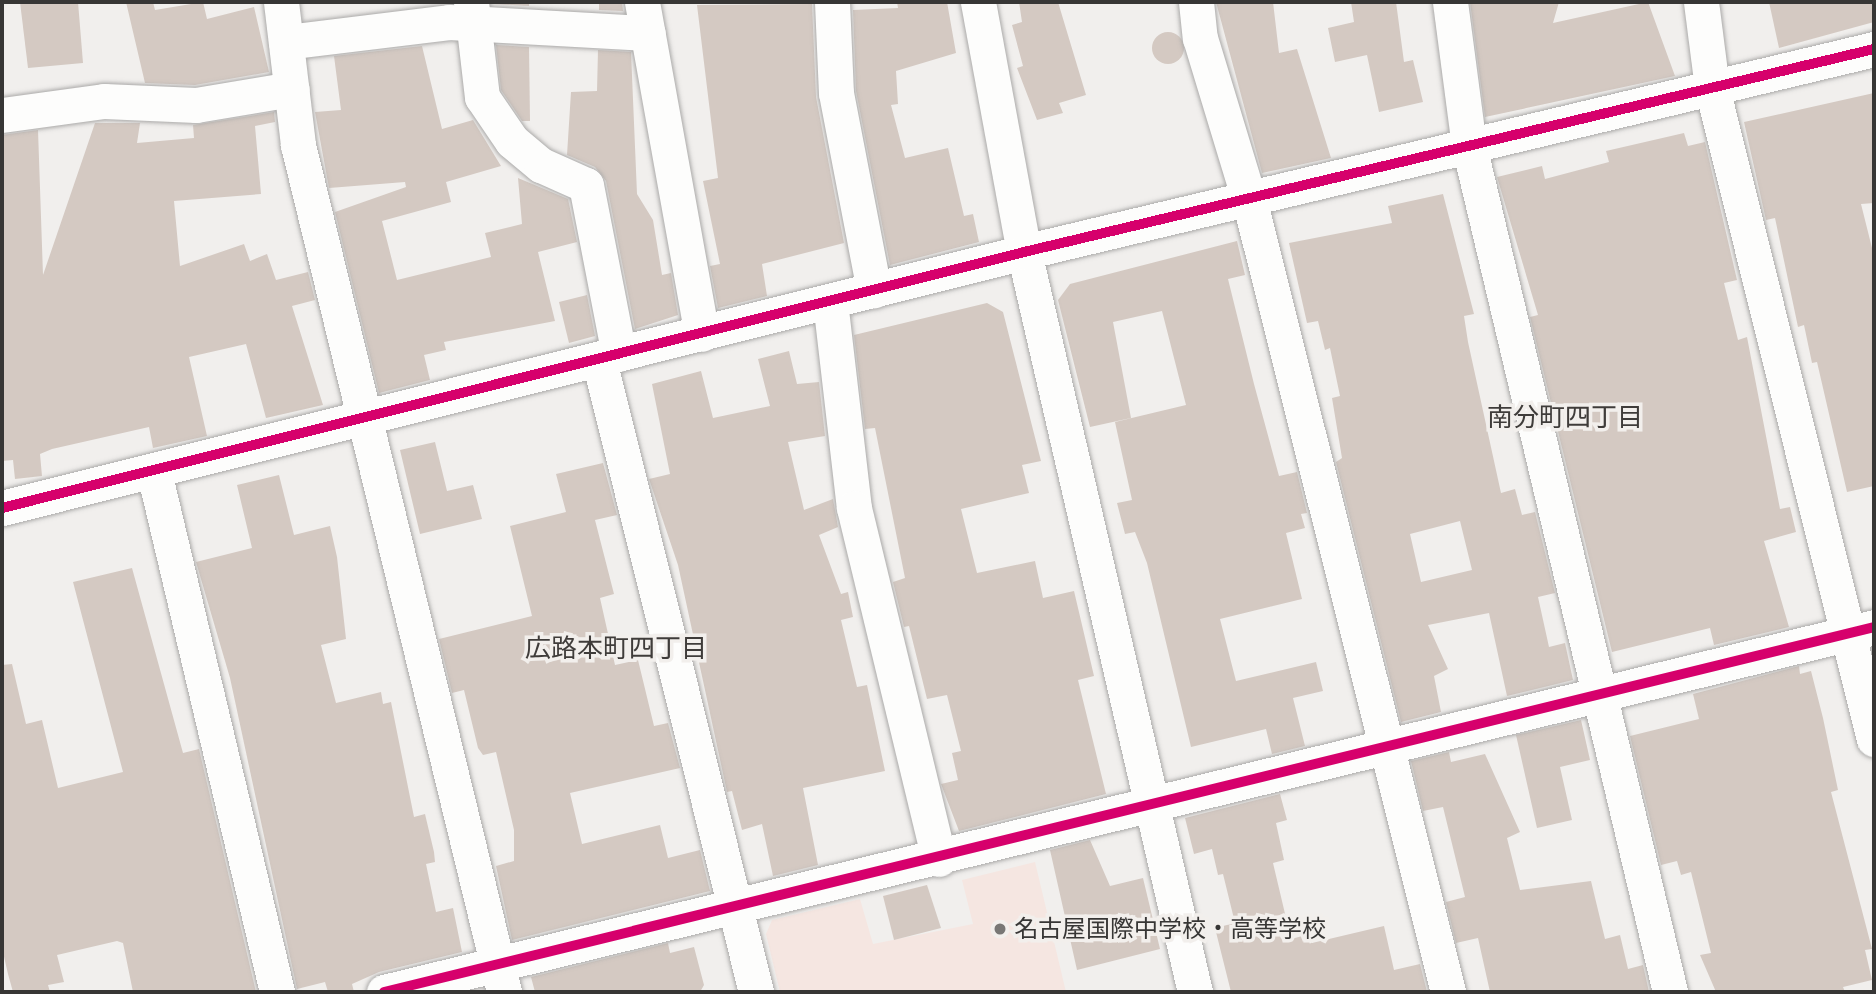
<!DOCTYPE html>
<html>
<head>
<meta charset="utf-8">
<style>
	body { margin:0 }
	#map { position:relative; width:1876px; height:994px; overflow:hidden; background:#f1efed; font-family:Merriweather,"Noto Sans JP",serif }
	div>[style] { position:absolute }
	.education>* { inset:0; background:#f5e6e1 }
	.building>* { inset:0; background:#d4c9c2 }
	.round { border-radius:50% }
	.roads { filter:drop-shadow(0 0 2px #abaaa9) drop-shadow(0 0 2px #abaaa9) }
	.minor>* { height:35px; margin:-17.5px; padding:0 17.5px; transform-origin:17.5px; border-radius:17.5px; background:#fdfdfc }
	.cycleway>* { height:10px; margin:-5px; padding:0 5px; transform-origin:5px; border-radius:5px; background:#d6006c }
	.dots>* { width:19px; height:19px; translate:-50% -50%; box-sizing:border-box; border:4px solid #f2efec; border-radius:50% }
	span { translate:-50% -50%; white-space:nowrap; text-align:center; line-height:1.15; -webkit-text-stroke:7px #f2efec; paint-order:stroke }
	.poi-label { font-size:24px; color:#373635 }
	.left { translate:0 -50%; text-align:left }
	.neighbourhood-label { font-size:26px; color:#3f3c3a }
	.frame { position:absolute; inset:0; border:4px solid #373635; pointer-events:none }
</style>
</head>
<body>
<div id="map">
	<div class="education">
		<div style="clip-path:polygon(1035px 862px,1066px 992px,780px 992px,766px 934px,772px 920px,860px 899px,873px 944px,973px 924px,962px 880px)"></div>
	</div>
	<div class="building">
		<div style="clip-path:polygon(20px 2px,78px 2px,83px 63px,28px 68px)"></div>
		<div style="clip-path:polygon(126px 2px,153px 2px,155px 10px,203px 2px,207px 19px,254px 7px,269px 72px,195px 85px,145px 83px)"></div>
		<div style="clip-path:polygon(491px 2px,529px 2px,529px 6px,492px 4px)"></div>
		<div style="clip-path:polygon(599px 2px,622px 2px,623px 11px,599px 10px)"></div>
		<div style="clip-path:polygon(897px 2px,947px 2px,956px 53px,896px 71px,898px 104px,891px 105px,905px 158px,948px 148px,964px 216px,973px 214px,979px 242px,890px 265px,856px 91px,853px 10px,898px 8px)"></div>
		<div style="clip-path:polygon(1019px 2px,1058px 2px,1086px 95px,1059px 103px,1063px 113px,1037px 120px,1017px 68px,1023px 66px,1012px 25px,1022px 22px)"></div>
		<div style="clip-path:polygon(1216px 2px,1273px 2px,1279px 53px,1297px 49px,1331px 158px,1262px 173px)"></div>
		<div style="clip-path:polygon(1351px 2px,1396px 2px,1404px 62px,1413px 60px,1423px 102px,1379px 112px,1367px 55px,1335px 62px,1328px 28px,1354px 22px)"></div>
		<div style="clip-path:polygon(1470px 2px,1559px 2px,1553px 23px,1648px 2px,1675px 76px,1485px 117px)"></div>
		<div style="clip-path:polygon(1769px 2px,1874px 2px,1874px 22px,1779px 48px)"></div>
		<div style="clip-path:polygon(812px 4px,816px 97px,844px 243px,762px 264px,767px 296px,718px 308px,710px 266px,720px 264px,703px 181px,718px 178px,697px 5px)"></div>
		<div class="round" style="left:1152px;top:32px;width:32px;height:32px"></div>
		<div style="clip-path:polygon(496px 45px,529px 47px,530px 121px,522px 121px,501px 90px)"></div>
		<div style="clip-path:polygon(422px 46px,442px 129px,473px 120px,501px 166px,446px 182px,451px 202px,382px 221px,397px 280px,491px 257px,485px 233px,522px 224px,518px 178px,568px 199px,577px 242px,538px 252px,555px 321px,444px 342px,446px 350px,424px 355px,430px 380px,379px 393px,335px 212px,406px 187px,405px 182px,329px 188px,315px 112px,341px 110px,334px 56px)"></div>
		<div style="clip-path:polygon(598px 50px,631px 52px,637px 194px,653px 220px,662px 275px,671px 273px,678px 315px,635px 329px,606px 181px,595px 167px,567px 155px,571px 92px,597px 91px)"></div>
		<div style="clip-path:polygon(1874px 93px,1874px 203px,1861px 204px,1874px 256px,1874px 486px,1847px 492px,1817px 362px,1812px 363px,1804px 325px,1798px 327px,1775px 218px,1766px 220px,1744px 122px)"></div>
		<div style="clip-path:polygon(274px 112px,275px 122px,255px 126px,261px 194px,174px 201px,180px 266px,244px 244px,250px 261px,267px 254px,276px 280px,308px 272px,315px 300px,292px 306px,323px 405px,266px 418px,246px 344px,189px 357px,207px 436px,153px 448px,149px 427px,52px 449px,40px 454px,42px 476px,15px 479px,13px 460px,2px 461px,2px 135px,38px 130px,43px 275px,95px 123px,140px 123px,137px 143px,194px 138px,193px 125px)"></div>
		<div style="clip-path:polygon(1684px 133px,1688px 146px,1705px 142px,1737px 280px,1724px 283px,1738px 340px,1747px 337px,1780px 509px,1790px 507px,1796px 532px,1764px 541px,1789px 627px,1714px 645px,1710px 628px,1612px 652px,1530px 317px,1538px 315px,1497px 177px,1542px 166px,1545px 179px,1609px 162px,1606px 151px)"></div>
		<div style="clip-path:polygon(evenodd,1443px 194px,1474px 314px,1464px 316px,1468px 342px,1501px 493px,1515px 489px,1522px 515px,1535px 512px,1555px 593px,1538px 597px,1549px 647px,1565px 643px,1573px 680px,1507px 696px,1489px 613px,1428px 625px,1448px 669px,1434px 676px,1441px 712px,1401px 722px,1336px 462px,1342px 458px,1332px 398px,1340px 396px,1330px 348px,1325px 350px,1318px 321px,1307px 323px,1289px 243px,1392px 223px,1388px 206px,1443px 194px,1460px 521px,1472px 570px,1421px 582px,1410px 534px,1460px 521px)"></div>
		<div style="clip-path:polygon(1237px 241px,1245px 275px,1228px 279px,1254px 384px,1279px 476px,1297px 472px,1307px 513px,1301px 514px,1305px 528px,1286px 533px,1302px 599px,1220px 619px,1236px 681px,1316px 662px,1323px 691px,1293px 698px,1305px 746px,1272px 754px,1266px 729px,1191px 747px,1147px 563px,1135px 532px,1125px 534px,1117px 503px,1132px 500px,1115px 422px,1186px 405px,1162px 311px,1113px 322px,1131px 418px,1090px 427px,1058px 300px,1070px 284px)"></div>
		<div style="clip-path:polygon(587px 295px,595px 336px,569px 343px,559px 302px)"></div>
		<div style="clip-path:polygon(987px 303px,1003px 312px,1041px 461px,1022px 465px,1029px 493px,961px 509px,977px 573px,1035px 561px,1043px 598px,1074px 591px,1094px 676px,1078px 680px,1106px 794px,959px 831px,941px 784px,958px 780px,952px 753px,961px 751px,947px 695px,927px 699px,909px 626px,904px 627px,893px 582px,905px 578px,875px 428px,865px 429px,854px 335px)"></div>
		<div style="clip-path:polygon(789px 351px,797px 384px,819px 382px,825px 436px,788px 442px,804px 510px,833px 499px,838px 527px,819px 535px,841px 594px,848px 592px,853px 617px,841px 620px,857px 687px,867px 685px,885px 771px,803px 788px,818px 865px,773px 876px,762px 824px,742px 830px,732px 791px,727px 792px,678px 565px,649px 479px,670px 474px,652px 384px,701px 371px,713px 418px,770px 406px,758px 359px)"></div>
		<div style="clip-path:polygon(435px 442px,447px 491px,473px 485px,482px 519px,420px 534px,400px 450px)"></div>
		<div style="clip-path:polygon(603px 463px,617px 515px,595px 520px,614px 594px,600px 598px,615px 665px,638px 660px,654px 726px,668px 723px,680px 768px,570px 793px,582px 844px,660px 825px,668px 858px,700px 850px,710px 891px,512px 940px,496px 866px,514px 861px,514px 830px,496px 752px,483px 755px,478px 748px,464px 690px,452px 693px,439px 639px,532px 616px,510px 526px,566px 512px,556px 474px)"></div>
		<div style="clip-path:polygon(279px 475px,294px 535px,330px 526px,337px 557px,346px 639px,321px 645px,336px 703px,381px 692px,383px 704px,391px 702px,414px 817px,425px 814px,434px 852px,435px 862px,426px 864px,436px 912px,453px 908px,462px 952px,379px 972px,352px 984px,354px 992px,328px 992px,325px 982px,297px 989px,230px 678px,196px 562px,252px 548px,237px 485px)"></div>
		<div style="clip-path:polygon(132px 568px,183px 753px,199px 749px,256px 992px,133px 992px,123px 943px,117px 941px,57px 955px,64px 982px,48px 985px,50px 992px,13px 992px,8px 974px,2px 948px,2px 665px,12px 664px,26px 724px,42px 720px,58px 788px,123px 772px,73px 582px)"></div>
		<div style="clip-path:polygon(1799px 666px,1800px 674px,1811px 671px,1823px 718px,1838px 790px,1831px 792px,1872px 949px,1865px 950px,1872px 980px,1843px 987px,1845px 992px,1716px 992px,1700px 955px,1711px 953px,1691px 872px,1681px 875px,1677px 861px,1661px 865px,1630px 736px,1699px 719px,1693px 694px)"></div>
		<div style="clip-path:polygon(1581px 720px,1590px 760px,1560px 767px,1572px 820px,1537px 828px,1516px 735px)"></div>
		<div style="clip-path:polygon(1449px 752px,1451px 762px,1485px 754px,1520px 832px,1507px 838px,1520px 890px,1591px 881px,1605px 939px,1620px 935px,1628px 969px,1643px 965px,1649px 992px,1490px 992px,1478px 938px,1456px 943px,1446px 902px,1465px 897px,1443px 807px,1423px 811px,1411px 761px)"></div>
		<div style="clip-path:polygon(1280px 794px,1287px 820px,1276px 823px,1284px 860px,1273px 863px,1291px 939px,1310px 934px,1312px 943px,1384px 926px,1394px 970px,1420px 964px,1427px 992px,1231px 992px,1215px 928px,1235px 923px,1223px 874px,1218px 875px,1212px 849px,1194px 854px,1185px 818px)"></div>
		<div style="clip-path:polygon(1090px 840px,1110px 886px,1143px 878px,1160px 949px,1077px 970px,1050px 850px)"></div>
		<div style="clip-path:polygon(927px 885px,941px 928px,894px 940px,883px 896px)"></div>
		<div style="clip-path:polygon(668px 943px,670px 953px,694px 947px,704px 985px,700px 992px,535px 992px,531px 977px)"></div>
	</div>
	<div class="roads">
		<div class="minor">
			<div style="left:281px;top:2px;width:144px;rotate:83.2deg"></div>
			<div style="left:298px;top:145px;width:872px;rotate:76.33deg"></div>
			<div style="left:471px;top:2px;width:96px;rotate:83.4deg"></div>
			<div style="left:482px;top:97px;width:53px;rotate:55.7deg"></div>
			<div style="left:512px;top:141px;width:38px;rotate:40deg"></div>
			<div style="left:541px;top:165px;width:49px;rotate:24deg"></div>
			<div style="left:586px;top:185px;width:172px;rotate:79deg"></div>
			<div style="left:642px;top:2px;width:337px;rotate:79.8deg"></div>
			<div style="left:832px;top:2px;width:91px;rotate:87.5deg"></div>
			<div style="left:836px;top:93px;width:201px;rotate:79.1deg"></div>
			<div style="left:978px;top:2px;width:254px;rotate:79.6deg"></div>
			<div style="left:1024px;top:252px;width:760px;rotate:76.99deg"></div>
			<div style="left:1196px;top:2px;width:36px;rotate:84deg"></div>
			<div style="left:1200px;top:38px;width:168px;rotate:73.1deg"></div>
			<div style="left:1249px;top:199px;width:818px;rotate:75.91deg"></div>
			<div style="left:1450px;top:2px;width:145px;rotate:82.5deg"></div>
			<div style="left:1469px;top:146px;width:870px;rotate:76.63deg"></div>
			<div style="left:1701px;top:2px;width:87px;rotate:82.7deg"></div>
			<div style="left:1712px;top:88px;width:671px;rotate:76.03deg"></div>
			<div style="left:286px;top:42px;width:164px;rotate:-7deg"></div>
			<div style="left:449px;top:22px;width:199px;rotate:3.2deg"></div>
			<div style="left:2px;top:115px;width:103px;rotate:-7.8deg"></div>
			<div style="left:104px;top:101px;width:92px;rotate:2.5deg"></div>
			<div style="left:196px;top:105px;width:97px;rotate:-9.5deg"></div>
			<div style="left:830px;top:301px;width:208px;rotate:83.4deg"></div>
			<div style="left:854px;top:508px;width:361px;rotate:76.4deg"></div>
			<div style="left:599px;top:360px;width:651px;rotate:76.05deg"></div>
			<div style="left:154px;top:472px;width:534px;rotate:76.69deg"></div>
			<div style="left:2px;top:508px;width:1054px;rotate:-14.06deg"></div>
			<div style="left:1024px;top:252px;width:874px;rotate:-13.43deg"></div>
			<div style="left:384px;top:992px;width:1534px;rotate:-13.76deg"></div>
		</div>
	</div>
	<div class="cycleway">
		<div style="left:2px;top:508px;width:1054px;rotate:-14.06deg"></div>
		<div style="left:1024px;top:252px;width:874px;rotate:-13.43deg"></div>
		<div style="left:384px;top:992px;width:1534px;rotate:-13.76deg"></div>
	</div>
	<div class="dots">
		<div style="left:1000px;top:929px;background:#787775"></div>
	</div>
	<div class="poi-label">
		<span class="left" style="left:1014px;top:929px">名古屋国際中学校・高等学校</span>
	</div>
	<div class="neighbourhood-label">
		<span style="left:1565px;top:417px">南分町四丁目</span>
		<span style="left:616px;top:648px">広路本町四丁目</span>
	</div>
	<div class="frame"></div>
</div>
</body>
</html>
